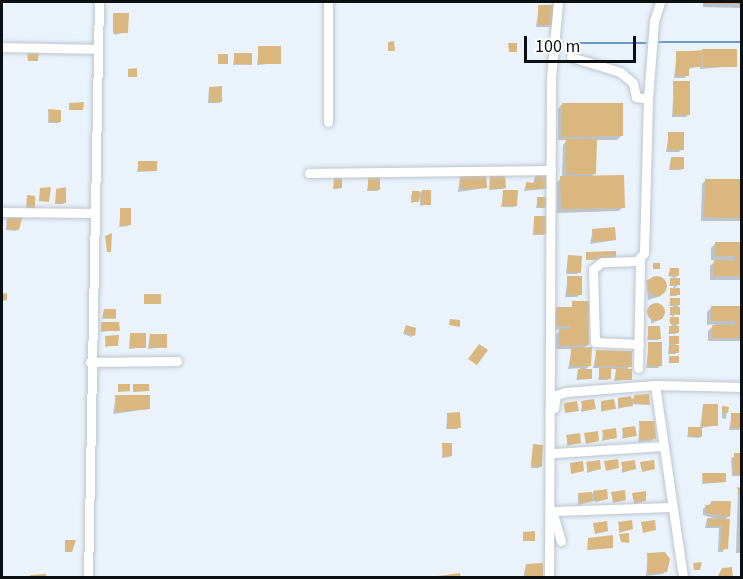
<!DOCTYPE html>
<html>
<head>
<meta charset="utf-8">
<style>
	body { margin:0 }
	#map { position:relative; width:743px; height:579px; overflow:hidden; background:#eaf3fb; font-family:"Source Sans 3",sans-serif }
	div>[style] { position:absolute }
	.shadow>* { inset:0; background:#0003 }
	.stream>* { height:2px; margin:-1px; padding:0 1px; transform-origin:1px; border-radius:1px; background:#6c9ac7 }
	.building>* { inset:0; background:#dab77f }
	.round { border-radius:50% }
	.roads { filter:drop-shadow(0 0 2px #bdc5ce) drop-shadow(0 0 2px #bdc5ce) }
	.minor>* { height:9px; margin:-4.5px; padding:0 4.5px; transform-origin:4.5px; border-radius:4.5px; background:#fff }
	span { translate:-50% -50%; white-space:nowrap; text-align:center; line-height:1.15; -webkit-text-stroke:5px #fff; paint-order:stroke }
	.frame { position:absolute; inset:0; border:3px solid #0d1013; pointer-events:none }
	.scale { position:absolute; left:524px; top:36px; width:112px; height:27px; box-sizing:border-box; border:3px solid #0d1013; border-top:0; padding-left:8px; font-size:18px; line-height:21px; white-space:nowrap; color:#0d1013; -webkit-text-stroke:4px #fff; paint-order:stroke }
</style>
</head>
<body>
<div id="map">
	<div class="shadow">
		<div style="clip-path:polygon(703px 2px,742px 2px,742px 8px,703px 7px)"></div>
		<div style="clip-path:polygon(539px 6px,553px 24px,550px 27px,536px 27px)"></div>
		<div style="clip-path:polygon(127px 14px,127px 32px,114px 35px,113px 15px)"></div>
		<div style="clip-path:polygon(259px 47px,279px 63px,257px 65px)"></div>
		<div style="clip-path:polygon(703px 50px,736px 66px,700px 69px,700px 66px,688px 69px,685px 78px,674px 78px,677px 52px)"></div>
		<div style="clip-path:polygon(235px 55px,250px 64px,233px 65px)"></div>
		<div style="clip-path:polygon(674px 83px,689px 114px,686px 117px,672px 117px)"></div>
		<div style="clip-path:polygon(209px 88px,221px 102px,219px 103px,208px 103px)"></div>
		<div style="clip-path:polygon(562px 104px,621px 136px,617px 140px,595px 140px,595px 173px,591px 177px,623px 207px,619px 211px,557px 213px,557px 182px,562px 178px,563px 145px,567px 140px,558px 140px,558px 109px)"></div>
		<div style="clip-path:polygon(49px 111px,60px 121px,58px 123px,48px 123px)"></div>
		<div style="clip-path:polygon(669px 134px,682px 149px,679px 152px,666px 152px)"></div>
		<div style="clip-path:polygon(671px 159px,682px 169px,681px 170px,669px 170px)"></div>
		<div style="clip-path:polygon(139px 162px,156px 171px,137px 172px)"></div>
		<div style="clip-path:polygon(536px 173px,545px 189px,524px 191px,526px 184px,533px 184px)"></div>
		<div style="clip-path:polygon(490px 175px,504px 188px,503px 189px,489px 190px)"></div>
		<div style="clip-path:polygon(334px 177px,340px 188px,338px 189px,333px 189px)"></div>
		<div style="clip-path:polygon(369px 177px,379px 189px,377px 191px,367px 191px)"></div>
		<div style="clip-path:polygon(460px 177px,485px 188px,458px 192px)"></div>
		<div style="clip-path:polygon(706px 180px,742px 181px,742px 221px,701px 221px,702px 184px)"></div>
		<div style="clip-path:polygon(56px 190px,64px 203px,63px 204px,55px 204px)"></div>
		<div style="clip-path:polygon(422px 191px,429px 204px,420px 206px,420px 199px,411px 203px,411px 195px)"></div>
		<div style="clip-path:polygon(504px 191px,516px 206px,514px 207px,501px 207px)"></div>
		<div style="clip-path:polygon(538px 198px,546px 207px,544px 208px,536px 208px)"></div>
		<div style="clip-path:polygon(121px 209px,129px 225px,128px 226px,119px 227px)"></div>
		<div style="clip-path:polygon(7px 216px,18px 229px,16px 231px,6px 230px)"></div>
		<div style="clip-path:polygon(534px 218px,545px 233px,544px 235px,533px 235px)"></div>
		<div style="clip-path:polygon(593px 230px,615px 240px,590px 244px)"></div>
		<div style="clip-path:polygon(715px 244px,742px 244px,742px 280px,710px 280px,710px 266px,716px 260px,711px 260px,711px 248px)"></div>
		<div style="clip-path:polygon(568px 257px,579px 272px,577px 274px,566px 274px)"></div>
		<div style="clip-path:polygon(670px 270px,678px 275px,674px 279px,678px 285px,674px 289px,677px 296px,669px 296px,674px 286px,669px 286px,673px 277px,668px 276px)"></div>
		<div style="clip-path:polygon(662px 277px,661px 296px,648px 300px,646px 280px)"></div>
		<div style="clip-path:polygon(568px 278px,580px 294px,577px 297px,565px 297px)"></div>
		<div style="clip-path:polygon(671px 299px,679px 304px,673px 318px,678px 324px,674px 328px,676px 334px,668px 334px,672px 325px,669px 320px,673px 316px,669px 315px,673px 306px,669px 306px)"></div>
		<div style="clip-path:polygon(587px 303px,588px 345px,583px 349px,590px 365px,585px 370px,590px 379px,576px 380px,580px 368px,568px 369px,572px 349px,556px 349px,556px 335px,561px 329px,553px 330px,552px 313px)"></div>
		<div style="clip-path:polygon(659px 303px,662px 318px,651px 324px,651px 305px)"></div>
		<div style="clip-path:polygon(742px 307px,742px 341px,708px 341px,708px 331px,715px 324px,707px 325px,707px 312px,711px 308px)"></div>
		<div style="clip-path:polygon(104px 310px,114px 318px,102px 319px)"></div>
		<div style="clip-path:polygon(101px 324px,118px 330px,101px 332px)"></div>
		<div style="clip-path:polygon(406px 326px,413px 335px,412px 337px,403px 334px)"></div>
		<div style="clip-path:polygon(649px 328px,659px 339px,658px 340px,647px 340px)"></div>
		<div style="clip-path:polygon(130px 335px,144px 347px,129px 349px)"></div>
		<div style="clip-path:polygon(150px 335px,165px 347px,148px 349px)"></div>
		<div style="clip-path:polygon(106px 337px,117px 345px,105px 347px)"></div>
		<div style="clip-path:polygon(670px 338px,677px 343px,674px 347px,676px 354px,668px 354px)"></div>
		<div style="clip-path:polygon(649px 343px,661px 365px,658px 368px,646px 368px)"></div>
		<div style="clip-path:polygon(597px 351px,630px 366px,626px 370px,630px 379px,614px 381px,617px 369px,610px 369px,608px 380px,598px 380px,601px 368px,593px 368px)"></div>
		<div style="clip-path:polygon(116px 397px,148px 409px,113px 414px)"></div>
		<div style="clip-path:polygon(634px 397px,648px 405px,631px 404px,618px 409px,618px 399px,630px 401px)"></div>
		<div style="clip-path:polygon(601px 402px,614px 408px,601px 412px)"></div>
		<div style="clip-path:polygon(582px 403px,594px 409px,581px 412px)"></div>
		<div style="clip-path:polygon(703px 406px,717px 425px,701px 428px,699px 438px,687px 437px,689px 428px,700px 428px)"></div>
		<div style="clip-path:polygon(722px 408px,727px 408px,726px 419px,722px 418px)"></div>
		<div style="clip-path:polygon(448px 414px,459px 427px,457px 429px,446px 429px)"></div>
		<div style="clip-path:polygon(732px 414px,742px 414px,742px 430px,729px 430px)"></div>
		<div style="clip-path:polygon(640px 423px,654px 438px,651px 441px,638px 442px)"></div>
		<div style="clip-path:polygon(623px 430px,635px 435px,622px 439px)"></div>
		<div style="clip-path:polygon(603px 432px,615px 438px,602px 441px)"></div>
		<div style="clip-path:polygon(567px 437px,580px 443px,567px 446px)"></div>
		<div style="clip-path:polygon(443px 445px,451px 456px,449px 457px,442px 458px)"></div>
		<div style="clip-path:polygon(533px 446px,540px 466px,539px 468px,531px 468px)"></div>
		<div style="clip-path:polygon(742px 454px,742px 476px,732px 476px,731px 458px)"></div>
		<div style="clip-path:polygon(587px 463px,599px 469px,587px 473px)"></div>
		<div style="clip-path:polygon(622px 463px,634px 469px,622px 473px)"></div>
		<div style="clip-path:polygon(703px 474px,725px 482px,702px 484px)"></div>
		<div style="clip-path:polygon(738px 489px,742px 489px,742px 553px,736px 553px)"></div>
		<div style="clip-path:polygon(594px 493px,606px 498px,578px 505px,578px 495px)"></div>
		<div style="clip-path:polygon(712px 502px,729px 516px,725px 520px,723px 552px,718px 552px,719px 528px,705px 528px,707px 519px,719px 520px,703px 515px,703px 509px)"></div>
		<div style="clip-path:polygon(619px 523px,631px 529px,619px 533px)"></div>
		<div style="clip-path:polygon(588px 539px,612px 547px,587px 550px)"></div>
		<div style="clip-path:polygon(648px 555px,666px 571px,663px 574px,646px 576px)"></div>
		<div style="clip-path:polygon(526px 565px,540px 578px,523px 578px)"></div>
	</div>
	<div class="stream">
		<div style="left:659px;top:42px;width:83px"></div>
		<div style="left:566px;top:43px;width:80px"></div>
	</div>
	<div class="building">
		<div style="clip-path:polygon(704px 2px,742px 2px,742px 4px,704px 4px)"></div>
		<div style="clip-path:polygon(538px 5px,555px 5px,555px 25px,538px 25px)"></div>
		<div style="clip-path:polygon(113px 13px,129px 13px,128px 33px,113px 33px)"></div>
		<div style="clip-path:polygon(394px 41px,395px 51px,388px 51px,388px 42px)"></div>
		<div style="clip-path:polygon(508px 43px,517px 43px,517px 52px,509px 52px)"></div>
		<div style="clip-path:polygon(258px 46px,281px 46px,281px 64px,258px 64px)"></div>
		<div style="clip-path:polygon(702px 49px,737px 49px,737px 67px,703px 67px)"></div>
		<div style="clip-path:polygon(27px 50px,39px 50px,38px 61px,28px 61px)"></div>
		<div style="clip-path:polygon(676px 51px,701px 51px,701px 67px,689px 67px,689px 76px,676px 76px)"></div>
		<div style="clip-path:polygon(234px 53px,252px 53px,252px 65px,234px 64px)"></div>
		<div style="clip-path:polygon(218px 54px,228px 54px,228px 64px,218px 64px)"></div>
		<div style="clip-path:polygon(137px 68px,137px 77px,128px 77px,128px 69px)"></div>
		<div style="clip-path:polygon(673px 81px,690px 81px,690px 115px,674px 115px)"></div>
		<div style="clip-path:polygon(222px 86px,222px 102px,209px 102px,209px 87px)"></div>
		<div style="clip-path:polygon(84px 102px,83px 110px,69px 110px,69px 103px)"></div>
		<div style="clip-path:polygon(562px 103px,623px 103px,623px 136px,562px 137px)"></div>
		<div style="clip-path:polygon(48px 109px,61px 110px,61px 122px,49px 122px)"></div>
		<div style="clip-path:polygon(668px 132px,684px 132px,684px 150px,668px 150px)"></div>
		<div style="clip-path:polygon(566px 139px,597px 139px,596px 174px,566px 174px)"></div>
		<div style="clip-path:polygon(671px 157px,684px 157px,684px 169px,670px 169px)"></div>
		<div style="clip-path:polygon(138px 161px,157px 161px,157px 171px,138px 171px)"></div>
		<div style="clip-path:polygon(535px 172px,547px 172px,547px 189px,526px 189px,526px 182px,535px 183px)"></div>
		<div style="clip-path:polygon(490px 173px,505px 173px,506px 188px,490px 189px)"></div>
		<div style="clip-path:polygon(486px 174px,487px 188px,461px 189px,460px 176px)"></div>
		<div style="clip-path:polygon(334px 175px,342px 175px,342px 188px,334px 188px)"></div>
		<div style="clip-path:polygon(624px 175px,625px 208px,561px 209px,560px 176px)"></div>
		<div style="clip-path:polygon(368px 176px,380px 176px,380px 190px,368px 190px)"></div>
		<div style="clip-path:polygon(705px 179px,742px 179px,742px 218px,704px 217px)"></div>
		<div style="clip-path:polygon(51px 187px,49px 202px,39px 201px,40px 188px)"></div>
		<div style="clip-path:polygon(66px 187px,66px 203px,56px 203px,56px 189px)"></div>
		<div style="clip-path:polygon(422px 190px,431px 190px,431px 205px,421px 205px)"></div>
		<div style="clip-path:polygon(503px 190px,518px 190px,517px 206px,502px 206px)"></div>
		<div style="clip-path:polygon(412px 191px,419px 191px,419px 202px,412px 202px)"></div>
		<div style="clip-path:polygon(27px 195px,35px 196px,35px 209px,26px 209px)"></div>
		<div style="clip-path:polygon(537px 197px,547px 197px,547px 207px,537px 207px)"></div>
		<div style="clip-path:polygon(120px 208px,131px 208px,131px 225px,120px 226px)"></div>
		<div style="clip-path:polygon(7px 215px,23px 215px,19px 230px,7px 229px)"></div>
		<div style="clip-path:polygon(534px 216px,547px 216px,547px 234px,534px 234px)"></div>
		<div style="clip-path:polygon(615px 227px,616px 240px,593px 242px,592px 229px)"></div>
		<div style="clip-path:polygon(112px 233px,111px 252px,107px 252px,105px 236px)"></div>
		<div style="clip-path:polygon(715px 242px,742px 242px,742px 276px,713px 276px,714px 260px,735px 261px,735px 256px,715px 256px)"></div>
		<div style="clip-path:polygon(616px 251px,616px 259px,586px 260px,586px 252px)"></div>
		<div style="clip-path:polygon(568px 255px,582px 256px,581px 273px,567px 272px)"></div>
		<div style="clip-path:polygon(653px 263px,660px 263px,660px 269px,653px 269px)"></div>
		<div style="clip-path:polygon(670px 268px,679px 268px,679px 276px,669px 275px)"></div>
		<div class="round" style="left:647px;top:276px;width:20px;height:20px"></div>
		<div style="clip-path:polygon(567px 276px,582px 276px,582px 295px,567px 295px)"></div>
		<div style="clip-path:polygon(670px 278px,680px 278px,680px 285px,670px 285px)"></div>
		<div style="clip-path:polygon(670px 288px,680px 288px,680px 295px,670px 295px)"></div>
		<div style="clip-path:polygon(7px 293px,7px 300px,2px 301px,2px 294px)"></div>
		<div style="clip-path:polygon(144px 294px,161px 294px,161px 304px,144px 304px)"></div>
		<div style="clip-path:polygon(670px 298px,680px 298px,680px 305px,670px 305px)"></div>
		<div style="clip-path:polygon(572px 301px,589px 301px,589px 345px,559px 346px,559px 329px,570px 329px,570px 326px,556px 326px,556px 307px,572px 307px)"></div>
		<div class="round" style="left:647px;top:303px;width:18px;height:18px"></div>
		<div style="clip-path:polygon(711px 306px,742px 306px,742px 338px,712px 338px,712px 325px,735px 325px,735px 321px,711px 321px)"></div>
		<div style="clip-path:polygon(670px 307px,680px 307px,680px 315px,670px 314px)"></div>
		<div style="clip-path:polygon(104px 309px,116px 309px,116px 319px,103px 318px)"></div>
		<div style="clip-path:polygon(670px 317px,679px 317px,679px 324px,670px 324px)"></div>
		<div style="clip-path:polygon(450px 319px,460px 320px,460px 327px,449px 325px)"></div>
		<div style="clip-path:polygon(101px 322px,119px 322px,120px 331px,102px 331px)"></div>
		<div style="clip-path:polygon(406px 325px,416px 328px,415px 336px,404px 332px)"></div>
		<div style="clip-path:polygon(648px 326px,660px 326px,661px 339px,648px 339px)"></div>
		<div style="clip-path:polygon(669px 326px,679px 326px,679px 333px,669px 333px)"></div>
		<div style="clip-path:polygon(130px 333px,146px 333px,146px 348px,130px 348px)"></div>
		<div style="clip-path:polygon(150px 334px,167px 334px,167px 348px,149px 347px)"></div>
		<div style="clip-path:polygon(119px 335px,118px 346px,106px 346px,105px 336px)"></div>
		<div style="clip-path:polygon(669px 336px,679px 336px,679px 344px,669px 344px)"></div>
		<div style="clip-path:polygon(648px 342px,662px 342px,662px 366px,648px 366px)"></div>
		<div style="clip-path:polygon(479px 344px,488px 350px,477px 365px,468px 359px)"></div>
		<div style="clip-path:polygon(669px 345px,679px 345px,679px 353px,669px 353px)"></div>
		<div style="clip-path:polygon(592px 347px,591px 366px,570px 366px,571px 348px)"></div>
		<div style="clip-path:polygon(596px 350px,632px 351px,632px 367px,595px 366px)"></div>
		<div style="clip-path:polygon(669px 356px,679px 356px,679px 363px,669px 363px)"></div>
		<div style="clip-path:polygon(599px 368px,611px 368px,611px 379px,599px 379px)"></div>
		<div style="clip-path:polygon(616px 368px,632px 369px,632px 380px,615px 380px)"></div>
		<div style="clip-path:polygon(578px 369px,592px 369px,592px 379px,577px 379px)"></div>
		<div style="clip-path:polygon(118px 384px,130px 384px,130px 391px,118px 392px)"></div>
		<div style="clip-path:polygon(133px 384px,149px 384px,149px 391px,133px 392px)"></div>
		<div style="clip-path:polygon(649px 394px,650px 405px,634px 403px,634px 395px)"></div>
		<div style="clip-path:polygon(115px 395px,150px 395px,150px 409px,116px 412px)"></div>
		<div style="clip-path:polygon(631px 396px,633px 406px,619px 408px,618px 398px)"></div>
		<div style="clip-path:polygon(594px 399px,596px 409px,583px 411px,581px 401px)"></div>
		<div style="clip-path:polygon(614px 399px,616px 409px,602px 411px,601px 401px)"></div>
		<div style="clip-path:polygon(577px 401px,579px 411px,565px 413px,564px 403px)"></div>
		<div style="clip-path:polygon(703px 404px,718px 404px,718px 426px,702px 426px)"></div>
		<div style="clip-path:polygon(722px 406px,729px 407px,728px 413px,722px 412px)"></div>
		<div style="clip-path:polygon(460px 412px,461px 428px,447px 429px,447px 413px)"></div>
		<div style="clip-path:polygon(731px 413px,742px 413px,742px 428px,731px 428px)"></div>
		<div style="clip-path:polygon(639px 421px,655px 421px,656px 439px,640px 440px)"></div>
		<div style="clip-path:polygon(635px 426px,637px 436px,624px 438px,622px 428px)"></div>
		<div style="clip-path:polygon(688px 427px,702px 427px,702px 437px,688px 436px)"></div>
		<div style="clip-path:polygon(616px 428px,617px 438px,604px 440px,602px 430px)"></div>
		<div style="clip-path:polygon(598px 431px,599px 441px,586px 444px,584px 433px)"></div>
		<div style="clip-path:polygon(580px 433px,581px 443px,568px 445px,566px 435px)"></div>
		<div style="clip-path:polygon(442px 443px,452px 443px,452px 456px,443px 457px)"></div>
		<div style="clip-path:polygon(533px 444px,543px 445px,542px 467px,531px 466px)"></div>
		<div style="clip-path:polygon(734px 453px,742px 453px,742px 474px,734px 474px)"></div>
		<div style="clip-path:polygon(618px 459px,619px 468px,606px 471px,604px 461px)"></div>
		<div style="clip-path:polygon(600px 460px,601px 469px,588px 472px,586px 462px)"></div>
		<div style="clip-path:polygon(635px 460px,636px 469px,623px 472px,621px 462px)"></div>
		<div style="clip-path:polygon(654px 460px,655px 469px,642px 472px,640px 462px)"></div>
		<div style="clip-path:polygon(583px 461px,584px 471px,571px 474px,570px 463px)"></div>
		<div style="clip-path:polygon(702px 473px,726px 473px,726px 482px,703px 483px)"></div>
		<div style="clip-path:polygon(737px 487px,742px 488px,742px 502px,741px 502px)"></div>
		<div style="clip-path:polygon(607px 489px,608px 499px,595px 502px,593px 491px)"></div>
		<div style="clip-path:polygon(625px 490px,626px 500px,613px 503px,611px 492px)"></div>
		<div style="clip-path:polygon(646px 491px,646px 501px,634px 504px,632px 493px)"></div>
		<div style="clip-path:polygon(592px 492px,592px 501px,580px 504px,578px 493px)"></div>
		<div style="clip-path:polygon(711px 501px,731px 501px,730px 517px,706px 513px,705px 505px,711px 505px)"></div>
		<div style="clip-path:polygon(707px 518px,730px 519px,728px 549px,720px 550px,722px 526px,708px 526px)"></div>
		<div style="clip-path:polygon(632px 520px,633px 529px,620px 532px,618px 522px)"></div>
		<div style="clip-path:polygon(655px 520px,656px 530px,643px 533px,641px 522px)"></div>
		<div style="clip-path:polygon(607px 521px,608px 531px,595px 534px,593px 523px)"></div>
		<div style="clip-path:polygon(535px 531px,535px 541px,523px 541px,523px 532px)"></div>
		<div style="clip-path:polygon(629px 533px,629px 543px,621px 542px,619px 534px)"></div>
		<div style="clip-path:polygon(613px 535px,613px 548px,588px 550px,588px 538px)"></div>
		<div style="clip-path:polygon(65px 540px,76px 540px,72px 552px,65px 552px)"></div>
		<div style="clip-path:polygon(665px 552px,670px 559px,667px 572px,648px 574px,647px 553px)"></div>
		<div style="clip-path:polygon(702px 562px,700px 570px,694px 570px,693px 563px)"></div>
		<div style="clip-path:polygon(543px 563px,543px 578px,525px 578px,526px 564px)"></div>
		<div style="clip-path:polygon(732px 567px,733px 578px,717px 578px,722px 568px)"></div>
		<div style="clip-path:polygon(460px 573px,461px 578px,438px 578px,438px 576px)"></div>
		<div style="clip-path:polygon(46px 574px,46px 578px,30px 578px,30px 575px)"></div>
	</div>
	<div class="roads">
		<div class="minor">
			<div style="left:328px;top:2px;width:120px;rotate:90deg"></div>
			<div style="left:2px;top:47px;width:96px;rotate:1.2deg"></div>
			<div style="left:571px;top:57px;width:51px;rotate:17deg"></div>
			<div style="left:620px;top:72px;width:17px;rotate:40deg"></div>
			<div style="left:633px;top:83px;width:14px;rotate:78deg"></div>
			<div style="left:636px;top:97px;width:12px;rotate:9deg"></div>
			<div style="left:648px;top:99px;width:154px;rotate:91.5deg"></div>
			<div style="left:644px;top:253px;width:11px;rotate:131deg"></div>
			<div style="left:637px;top:261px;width:35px;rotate:178deg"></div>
			<div style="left:602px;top:262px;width:11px;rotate:142deg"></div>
			<div style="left:593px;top:269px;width:73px;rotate:88.4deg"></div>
			<div style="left:595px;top:342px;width:44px;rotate:2.6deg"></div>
			<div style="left:648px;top:99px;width:78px;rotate:-85.6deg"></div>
			<div style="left:654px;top:21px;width:20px;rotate:-72deg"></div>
			<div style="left:309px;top:173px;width:242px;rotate:-0.7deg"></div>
			<div style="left:2px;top:212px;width:92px;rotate:0.6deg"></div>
			<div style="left:90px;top:362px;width:87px;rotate:-0.7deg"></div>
			<div style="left:638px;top:368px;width:109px;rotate:-88.9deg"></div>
			<div style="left:655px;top:385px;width:195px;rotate:81.7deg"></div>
			<div style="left:554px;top:408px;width:13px;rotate:-81deg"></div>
			<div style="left:556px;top:395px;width:10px;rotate:-17deg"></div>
			<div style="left:566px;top:392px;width:89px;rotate:-4.5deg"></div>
			<div style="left:655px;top:385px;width:87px;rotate:1.3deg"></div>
			<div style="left:555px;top:453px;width:108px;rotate:-3.7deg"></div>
			<div style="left:554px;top:511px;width:117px;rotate:-2deg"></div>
			<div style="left:554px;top:517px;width:25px;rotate:74deg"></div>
			<div style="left:88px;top:578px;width:576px;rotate:-88.91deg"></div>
			<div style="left:549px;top:578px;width:500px;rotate:-89.77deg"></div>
			<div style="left:551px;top:78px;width:76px;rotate:-84.7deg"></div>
		</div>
	</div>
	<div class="frame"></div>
	<div class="scale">100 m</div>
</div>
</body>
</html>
